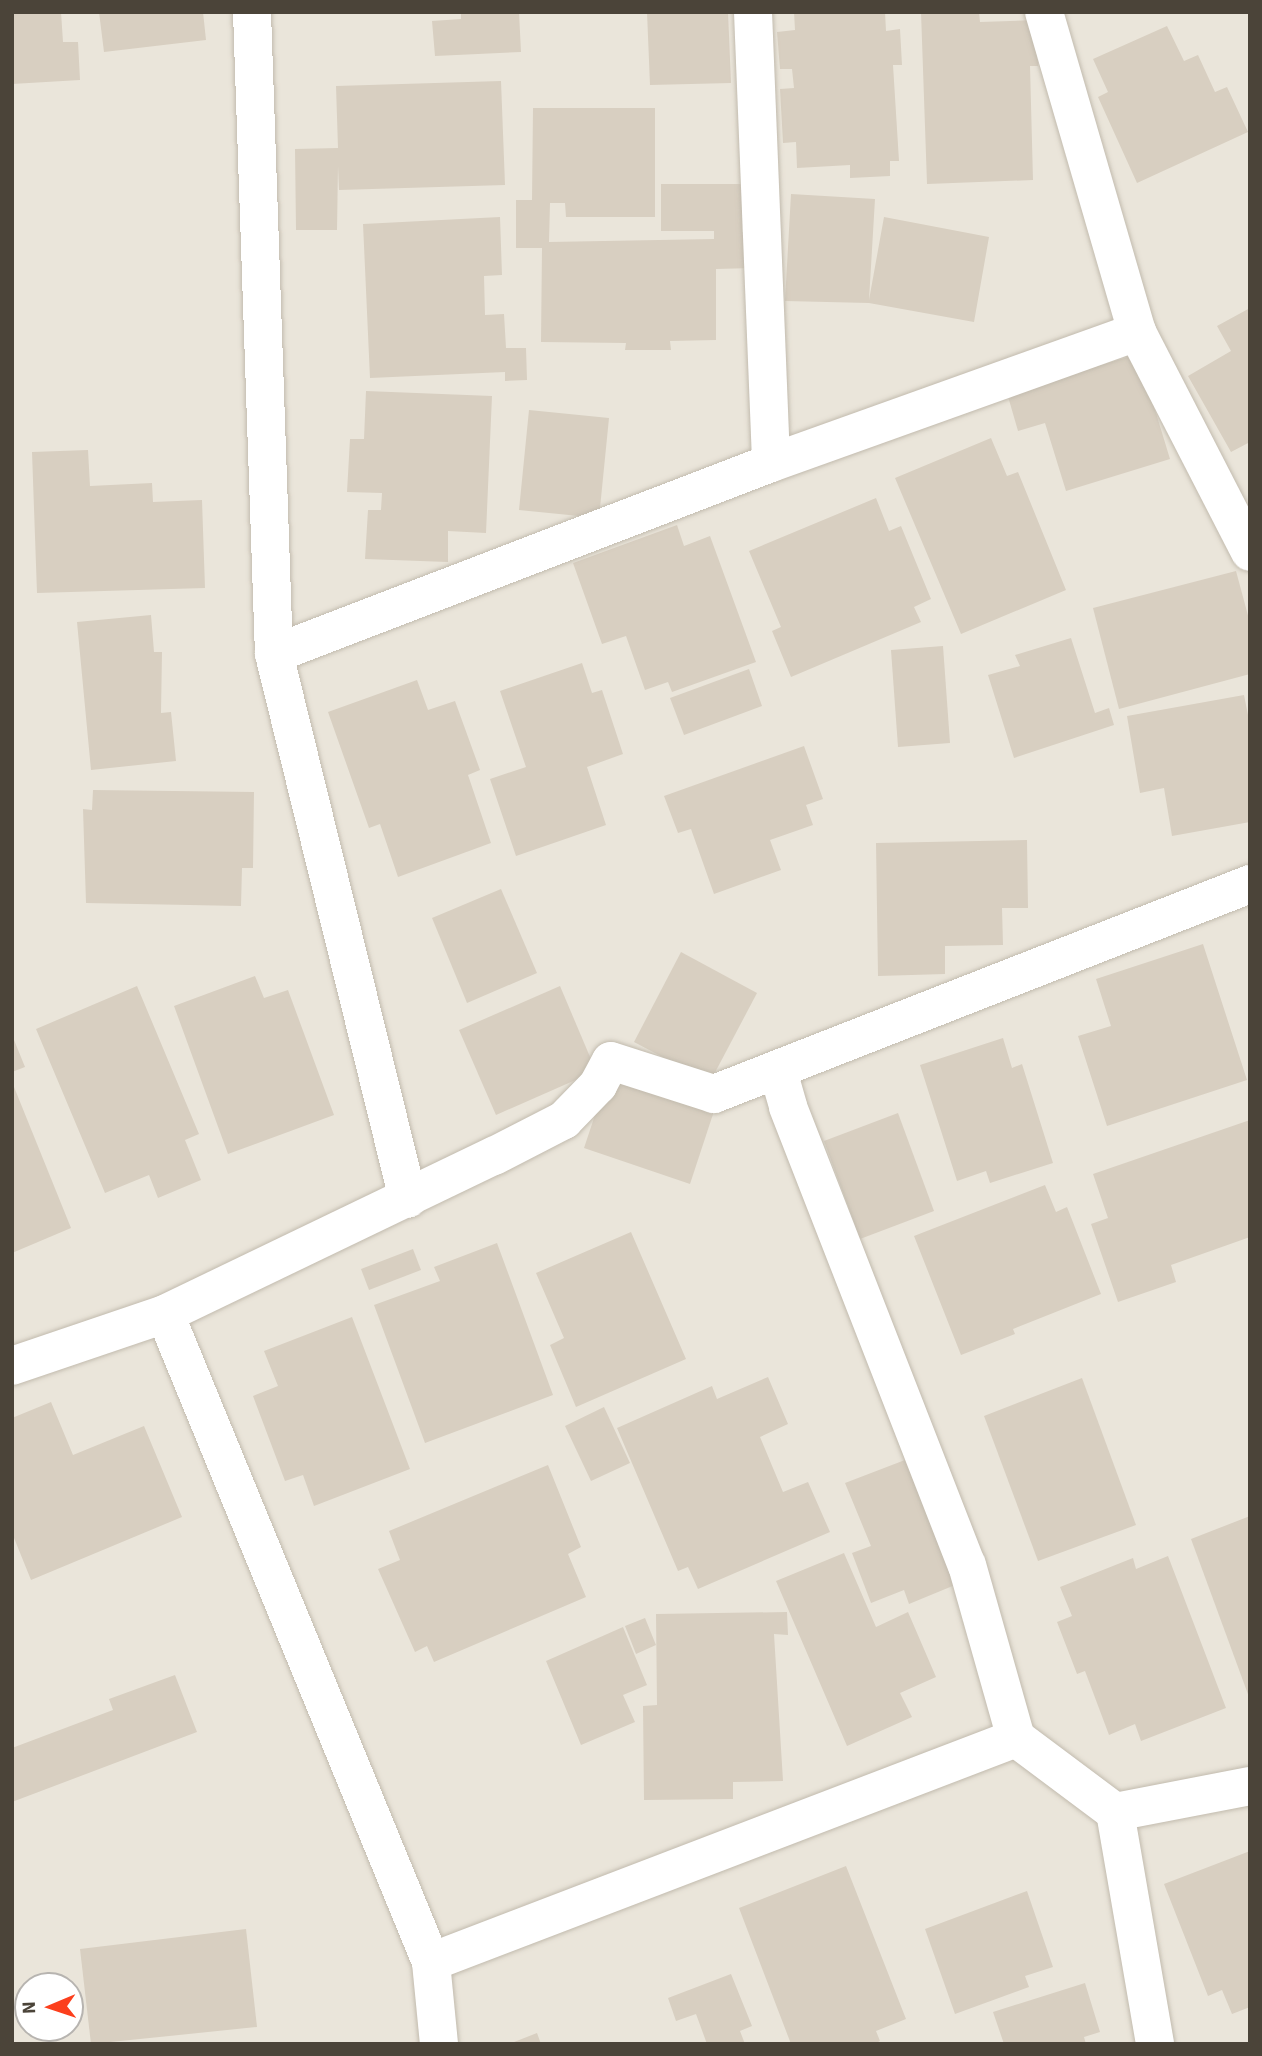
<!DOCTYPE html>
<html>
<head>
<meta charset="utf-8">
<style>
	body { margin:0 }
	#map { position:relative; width:1262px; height:2056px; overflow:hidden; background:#f6f3ec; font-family:"Source Sans 3",sans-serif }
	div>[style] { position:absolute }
	.residential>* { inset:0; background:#eae5da }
	.building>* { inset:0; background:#d8cfc1 }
	.roads { filter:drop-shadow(0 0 2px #c2bbae) drop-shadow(0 0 2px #c2bbae) }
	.minor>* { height:38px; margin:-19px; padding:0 19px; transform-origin:19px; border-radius:19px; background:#fff }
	span { translate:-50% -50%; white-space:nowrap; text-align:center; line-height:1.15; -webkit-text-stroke:5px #fff; paint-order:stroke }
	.frame { position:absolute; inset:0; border:14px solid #4b4439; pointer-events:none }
	.north { position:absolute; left:14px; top:1972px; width:70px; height:70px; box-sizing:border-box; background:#fff; border:2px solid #b7b4b0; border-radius:50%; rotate:268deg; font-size:19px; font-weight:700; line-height:28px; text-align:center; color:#4b4439 }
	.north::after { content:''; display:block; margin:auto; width:24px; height:32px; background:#fc3f1d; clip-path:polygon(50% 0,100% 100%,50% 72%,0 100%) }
</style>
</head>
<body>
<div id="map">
	<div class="residential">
		<div style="clip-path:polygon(evenodd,12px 12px,1250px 12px,1250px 2044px,12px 2044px,12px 12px,28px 1986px,70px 1986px,70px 2028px,28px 2028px,28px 1986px)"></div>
	</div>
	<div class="building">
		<div style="clip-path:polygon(12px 12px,61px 12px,63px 42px,78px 42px,80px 80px,12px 84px)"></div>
		<div style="clip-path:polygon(99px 12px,203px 12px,206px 40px,104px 52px)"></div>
		<div style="clip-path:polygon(461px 12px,519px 12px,521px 52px,435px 56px,432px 21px,461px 19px)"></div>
		<div style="clip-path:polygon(647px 12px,728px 12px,731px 83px,650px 85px)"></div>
		<div style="clip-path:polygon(794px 12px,885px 12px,886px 31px,900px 29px,902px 65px,893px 65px,899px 161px,890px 161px,890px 176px,850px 178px,850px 165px,797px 168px,796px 142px,783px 143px,780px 89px,794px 88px,792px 69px,780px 69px,777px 32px,795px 30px)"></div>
		<div style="clip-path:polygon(921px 12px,979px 12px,980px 22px,1037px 20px,1038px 66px,1030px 66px,1033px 180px,927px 184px)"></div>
		<div style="clip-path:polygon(1167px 26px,1184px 61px,1198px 55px,1215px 92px,1227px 87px,1248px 132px,1137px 183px,1098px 97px,1108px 92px,1093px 59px)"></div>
		<div style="clip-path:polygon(501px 81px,505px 185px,339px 190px,338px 166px,337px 230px,296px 230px,295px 149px,338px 148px,336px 86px)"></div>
		<div style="clip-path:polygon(533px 108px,655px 108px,655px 217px,566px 217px,565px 203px,550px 203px,549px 242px,714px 239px,714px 231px,661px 231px,661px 184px,742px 184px,742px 232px,753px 232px,753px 268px,716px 269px,716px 340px,670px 341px,671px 350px,625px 350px,626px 343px,541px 342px,542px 248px,516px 248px,516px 200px,532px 200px)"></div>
		<div style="clip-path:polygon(791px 194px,875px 199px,869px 300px,884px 217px,989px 237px,974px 322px,869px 303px,785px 301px)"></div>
		<div style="clip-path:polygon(500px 217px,502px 275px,484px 276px,485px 315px,504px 314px,506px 348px,526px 348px,527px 380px,505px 381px,505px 372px,370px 378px,363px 224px)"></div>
		<div style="clip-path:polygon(1250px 308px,1250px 442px,1231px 452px,1188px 376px,1231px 351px,1217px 326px)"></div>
		<div style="clip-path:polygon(1138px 354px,1170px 459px,1066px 491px,1045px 423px,1018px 431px,1007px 393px)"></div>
		<div style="clip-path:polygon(366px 391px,492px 396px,486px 533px,448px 531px,448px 562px,365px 559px,368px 510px,381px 510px,382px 493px,347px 492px,350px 439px,364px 439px)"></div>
		<div style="clip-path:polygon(529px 410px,609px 418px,599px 518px,519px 510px)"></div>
		<div style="clip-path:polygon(991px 438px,1007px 476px,1018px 472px,1066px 590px,961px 634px,895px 478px)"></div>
		<div style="clip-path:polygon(88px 450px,90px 486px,152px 483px,153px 502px,202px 500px,205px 588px,37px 593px,32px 452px)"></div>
		<div style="clip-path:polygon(876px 498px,889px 531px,901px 526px,931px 599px,914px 607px,921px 622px,791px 677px,772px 631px,781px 627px,749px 551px)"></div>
		<div style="clip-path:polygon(677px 525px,684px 546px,710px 536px,756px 662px,672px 692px,668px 682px,645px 690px,626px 636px,602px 644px,573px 563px)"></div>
		<div style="clip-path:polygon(1236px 571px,1250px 623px,1250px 674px,1119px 709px,1093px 608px)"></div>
		<div style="clip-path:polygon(151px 615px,154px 652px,162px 652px,161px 713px,171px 712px,176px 761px,91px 770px,77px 622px)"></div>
		<div style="clip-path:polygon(1071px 638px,1095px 713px,1109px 708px,1114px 725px,1014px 758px,988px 675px,1020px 666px,1015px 655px)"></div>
		<div style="clip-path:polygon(943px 646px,950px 743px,898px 747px,891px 650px)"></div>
		<div style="clip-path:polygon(582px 663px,592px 693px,602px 690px,623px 754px,587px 767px,606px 825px,516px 856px,490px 779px,526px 767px,500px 691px)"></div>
		<div style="clip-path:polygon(749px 669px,762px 706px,684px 735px,670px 698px)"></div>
		<div style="clip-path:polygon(417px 680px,428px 710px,455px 701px,480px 770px,468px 775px,491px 843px,398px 877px,380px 824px,369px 828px,328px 712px)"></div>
		<div style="clip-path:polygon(1244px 695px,1250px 725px,1250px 822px,1172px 836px,1164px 788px,1140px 793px,1127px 716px)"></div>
		<div style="clip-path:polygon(804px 746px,823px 799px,806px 805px,813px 825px,770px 840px,781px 870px,714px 894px,691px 829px,678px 833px,664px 796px)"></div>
		<div style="clip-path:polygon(93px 790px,254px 792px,253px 868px,242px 868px,241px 906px,86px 903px,83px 809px,92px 810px)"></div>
		<div style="clip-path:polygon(1027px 840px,1028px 908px,1002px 908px,1003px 945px,945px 946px,945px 974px,878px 976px,876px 843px)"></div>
		<div style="clip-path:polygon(501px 889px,537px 973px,467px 1003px,432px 918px)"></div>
		<div style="clip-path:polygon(1203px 944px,1247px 1080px,1107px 1126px,1078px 1036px,1111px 1026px,1096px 979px)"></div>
		<div style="clip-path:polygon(681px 952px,757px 993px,710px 1082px,634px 1042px)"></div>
		<div style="clip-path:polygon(255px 976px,264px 998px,288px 990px,334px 1115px,228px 1154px,174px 1006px)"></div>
		<div style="clip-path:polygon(137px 986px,199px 1134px,185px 1140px,201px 1180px,158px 1198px,149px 1175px,105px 1193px,36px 1029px)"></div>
		<div style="clip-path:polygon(560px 986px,596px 1071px,496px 1115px,459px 1030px)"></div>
		<div style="clip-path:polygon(12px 1035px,25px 1067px,12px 1072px)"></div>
		<div style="clip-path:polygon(1003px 1038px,1012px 1068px,1022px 1064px,1053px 1163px,990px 1183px,986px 1171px,957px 1181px,920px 1065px)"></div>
		<div style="clip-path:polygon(611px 1067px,717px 1102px,690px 1184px,584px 1148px)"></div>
		<div style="clip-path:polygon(12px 1082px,71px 1228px,12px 1253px)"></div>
		<div style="clip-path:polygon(898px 1113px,934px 1211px,860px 1239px,824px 1141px)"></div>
		<div style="clip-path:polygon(1250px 1120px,1250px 1237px,1171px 1265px,1176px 1282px,1118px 1302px,1091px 1224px,1108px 1218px,1093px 1174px)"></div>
		<div style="clip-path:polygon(1045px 1185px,1056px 1212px,1067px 1207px,1101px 1294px,1013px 1329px,1015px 1334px,961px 1355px,914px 1236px)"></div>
		<div style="clip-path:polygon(631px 1232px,686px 1359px,576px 1407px,550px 1345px,564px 1338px,536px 1273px)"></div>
		<div style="clip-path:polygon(497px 1243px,553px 1395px,425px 1443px,374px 1305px,440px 1281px,434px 1267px)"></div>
		<div style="clip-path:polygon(413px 1249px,421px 1270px,369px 1290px,361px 1269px)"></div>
		<div style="clip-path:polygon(352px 1317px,410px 1469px,314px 1506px,303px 1475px,285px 1481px,253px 1396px,278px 1386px,264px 1351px)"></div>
		<div style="clip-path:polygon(768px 1377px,788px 1424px,760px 1437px,783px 1492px,808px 1482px,830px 1532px,698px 1589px,688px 1567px,678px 1571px,617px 1428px,712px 1386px,717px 1399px)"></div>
		<div style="clip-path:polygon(1082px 1378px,1136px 1525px,1038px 1561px,984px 1416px)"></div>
		<div style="clip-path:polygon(51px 1402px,73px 1455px,144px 1426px,182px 1517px,31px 1580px,12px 1533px,12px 1418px)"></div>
		<div style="clip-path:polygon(604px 1407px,630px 1463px,591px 1481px,565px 1426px)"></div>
		<div style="clip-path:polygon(905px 1460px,955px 1585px,909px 1604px,904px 1590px,871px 1603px,852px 1553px,871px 1546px,845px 1483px)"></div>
		<div style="clip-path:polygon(548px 1465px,581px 1547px,568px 1554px,586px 1597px,434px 1662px,427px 1646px,415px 1652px,378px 1569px,400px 1560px,389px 1531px)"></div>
		<div style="clip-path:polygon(1250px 1516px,1250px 1697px,1249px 1697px,1191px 1539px)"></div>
		<div style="clip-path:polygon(844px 1553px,876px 1627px,908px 1612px,936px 1677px,900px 1693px,912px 1717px,847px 1746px,776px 1581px)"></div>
		<div style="clip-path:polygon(1168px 1556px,1226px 1708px,1141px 1741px,1135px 1724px,1109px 1735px,1085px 1671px,1077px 1674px,1057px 1622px,1072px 1616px,1060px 1587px,1133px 1558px,1136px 1569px)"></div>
		<div style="clip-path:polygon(787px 1612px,788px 1635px,774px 1634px,783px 1781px,733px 1782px,733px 1799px,644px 1800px,643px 1706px,657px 1705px,656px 1614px)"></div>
		<div style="clip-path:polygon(645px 1618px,656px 1645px,636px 1654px,625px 1626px)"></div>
		<div style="clip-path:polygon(623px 1627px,647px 1685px,623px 1695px,635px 1722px,581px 1745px,546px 1661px)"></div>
		<div style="clip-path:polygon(175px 1675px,197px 1732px,12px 1802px,12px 1748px,113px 1710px,109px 1699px)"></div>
		<div style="clip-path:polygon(1250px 1851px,1250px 2007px,1232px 2014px,1222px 1990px,1208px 1996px,1164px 1884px)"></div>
		<div style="clip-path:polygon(846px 1866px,906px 2019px,876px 2031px,880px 2041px,874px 2044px,791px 2044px,739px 1908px)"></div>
		<div style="clip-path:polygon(1027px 1891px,1053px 1967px,1025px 1976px,1029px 1987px,955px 2014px,925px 1929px)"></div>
		<div style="clip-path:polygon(246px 1929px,257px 2027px,91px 2044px,80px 1949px)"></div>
		<div style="clip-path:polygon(731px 1974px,752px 2026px,740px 2031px,745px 2044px,707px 2044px,696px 2014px,676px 2021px,668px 1998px)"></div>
		<div style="clip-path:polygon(1085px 1983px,1100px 2032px,1084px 2037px,1086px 2044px,1004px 2044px,993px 2012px)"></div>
		<div style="clip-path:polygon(537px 2033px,541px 2044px,509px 2044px)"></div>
	</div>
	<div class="roads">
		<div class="minor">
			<div style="left:252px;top:12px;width:642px;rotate:88.04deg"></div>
			<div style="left:274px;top:654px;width:561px;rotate:76.19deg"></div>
			<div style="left:753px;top:12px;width:451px;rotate:87.7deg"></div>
			<div style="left:1044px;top:12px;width:333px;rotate:73.8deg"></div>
			<div style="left:1137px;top:332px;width:247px;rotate:62.8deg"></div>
			<div style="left:274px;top:654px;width:532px;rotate:-21.02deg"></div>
			<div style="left:771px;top:463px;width:389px;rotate:-19.7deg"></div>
			<div style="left:778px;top:1071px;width:37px;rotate:74deg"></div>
			<div style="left:788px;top:1107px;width:492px;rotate:68.7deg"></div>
			<div style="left:967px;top:1565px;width:180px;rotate:74.2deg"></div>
			<div style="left:165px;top:1314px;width:700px;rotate:67.68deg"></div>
			<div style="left:12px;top:1366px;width:162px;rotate:-18.8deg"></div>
			<div style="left:165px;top:1314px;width:365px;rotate:-25.7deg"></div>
			<div style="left:494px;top:1156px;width:79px;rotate:-27.2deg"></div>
			<div style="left:564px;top:1120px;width:49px;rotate:-45.8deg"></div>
			<div style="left:598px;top:1085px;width:27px;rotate:-62deg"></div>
			<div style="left:611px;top:1061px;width:108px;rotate:17.8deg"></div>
			<div style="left:714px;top:1094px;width:576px;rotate:-21.39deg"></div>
			<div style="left:1115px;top:1812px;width:137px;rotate:-10.9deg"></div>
			<div style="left:439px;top:2044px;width:82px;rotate:-95.6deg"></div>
			<div style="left:431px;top:1962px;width:626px;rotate:-20.95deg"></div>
			<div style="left:1016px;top:1738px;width:124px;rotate:36.8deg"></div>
			<div style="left:1115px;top:1812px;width:235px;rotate:80.2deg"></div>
		</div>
	</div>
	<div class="frame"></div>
	<div class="north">N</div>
</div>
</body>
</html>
